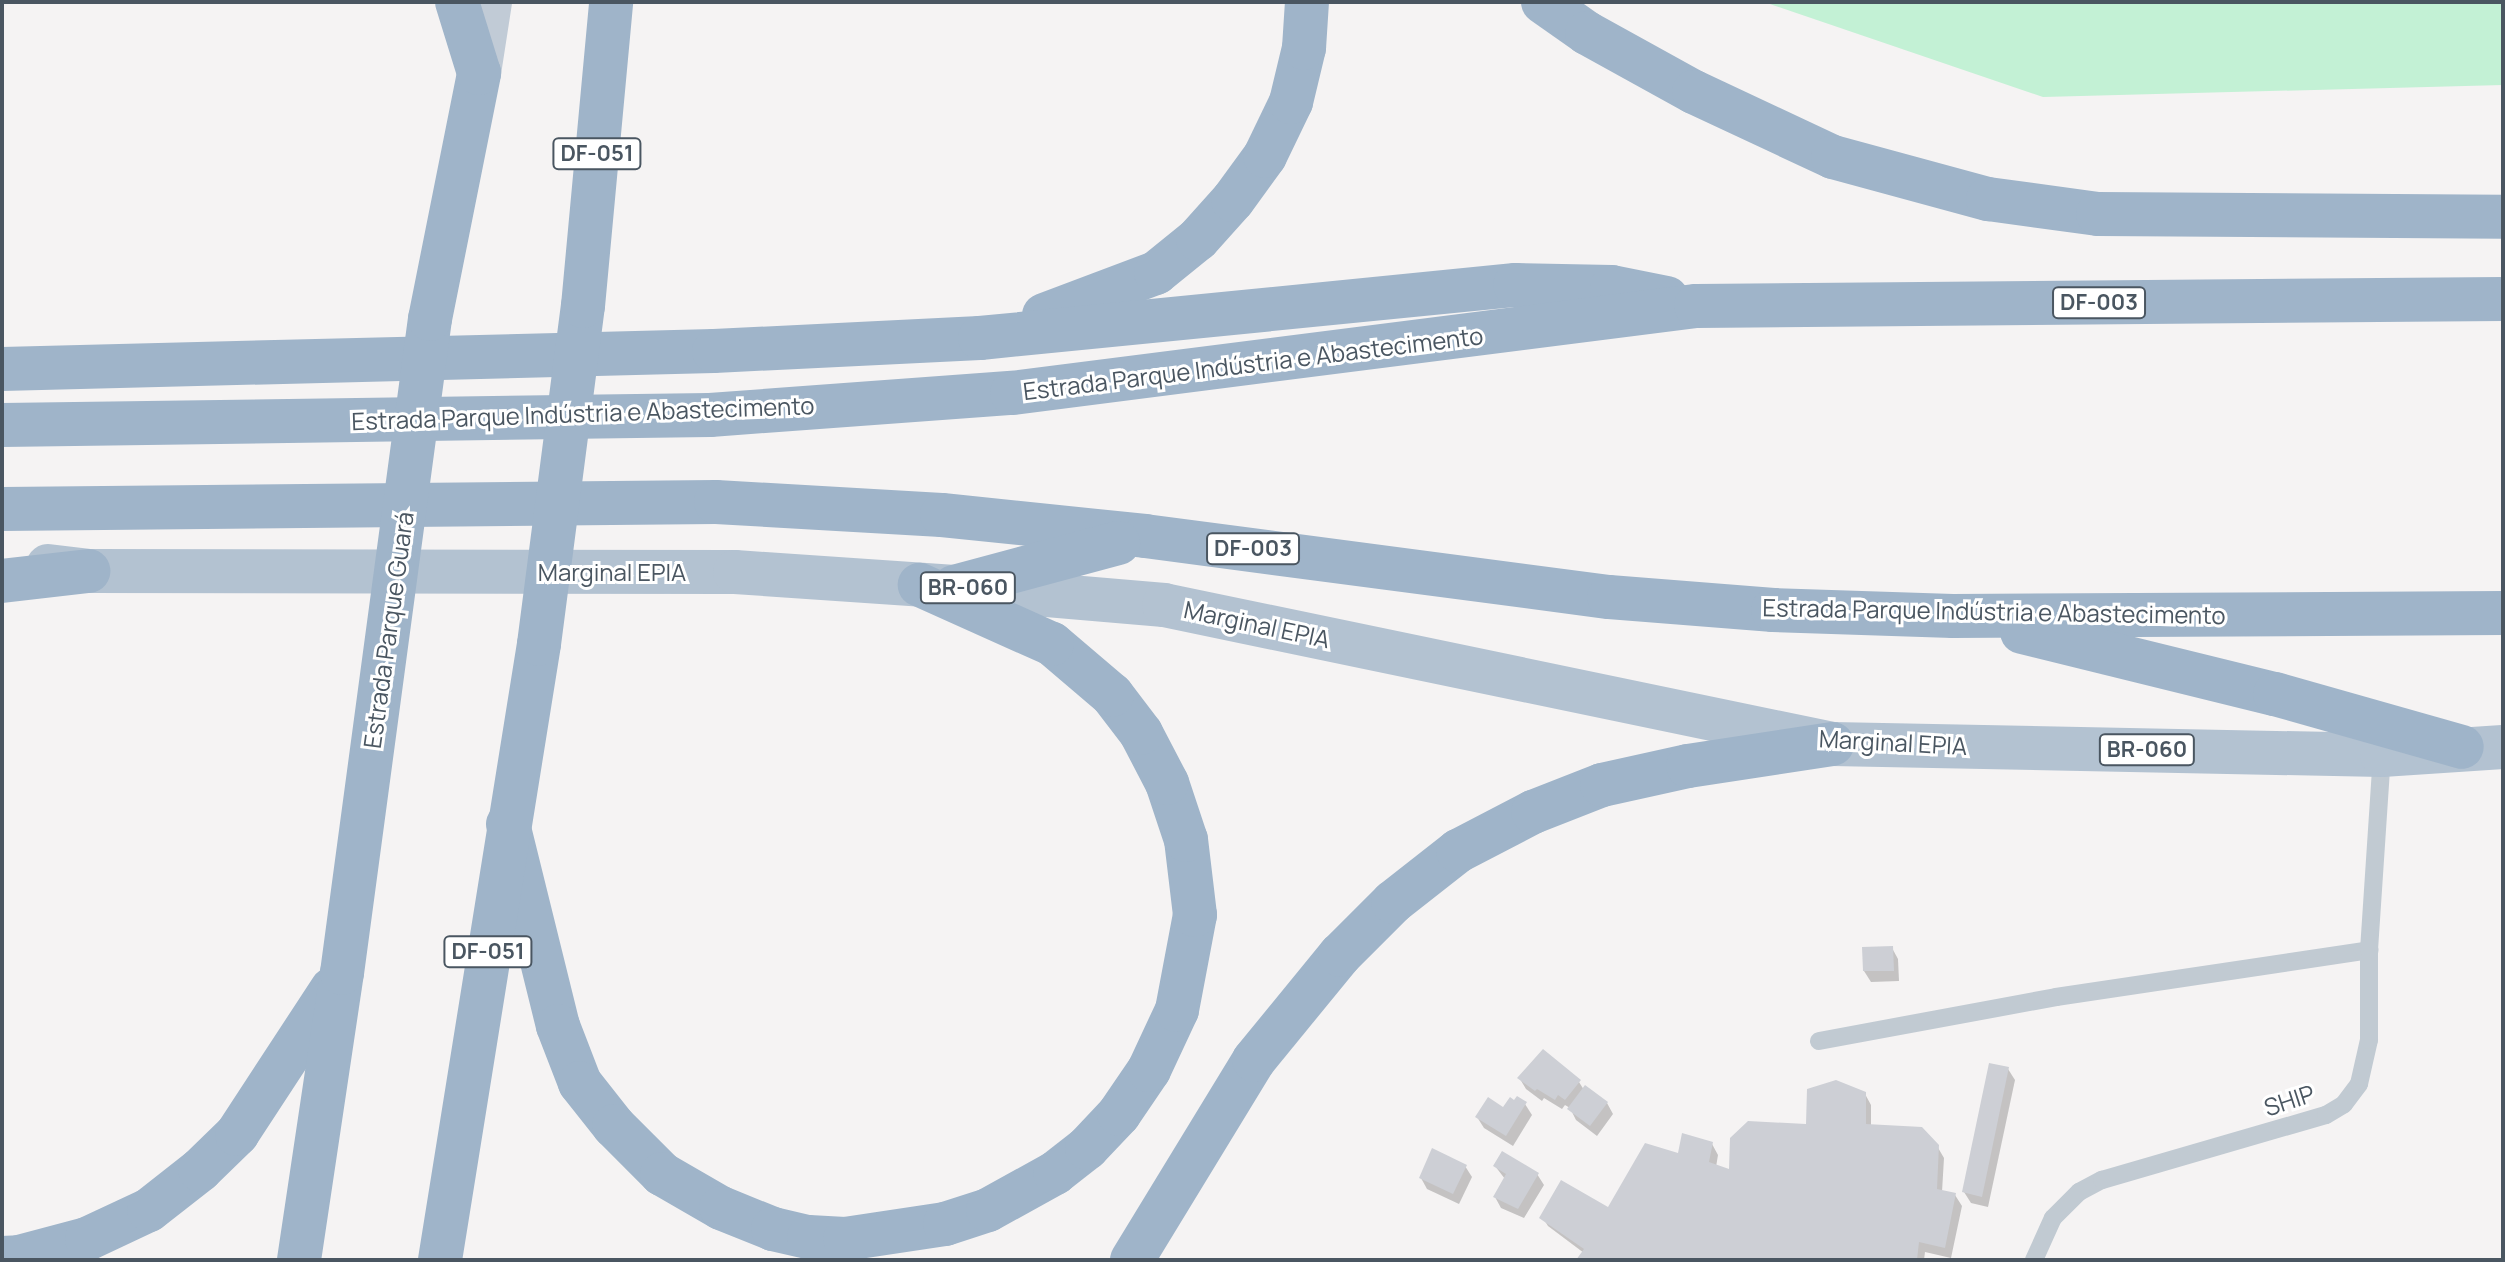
<!DOCTYPE html>
<html>
<head>
<meta charset="utf-8">
<style>
	body { margin:0 }
	#map { position:relative; width:2505px; height:1262px; overflow:hidden; background:#f5f3f3; font-family:Manrope,sans-serif }
	div>[style] { position:absolute }
	.green>* { inset:0; background:#c3f1d5 }
	.shadow>* { inset:0; background:#0003 }
	.building>* { inset:0; background:#cdcfd5 }
	.service>* { height:18px; margin:-9px; padding:0 9px; transform-origin:9px; border-radius:9px; background:#c1cad2 }
	.secondary>* { height:44px; margin:-22px; padding:0 22px; transform-origin:22px; border-radius:22px; background:#c1cbd6 }
	.primary>* { height:44px; margin:-22px; padding:0 22px; transform-origin:22px; border-radius:22px; background:#b3c2d1 }
	.trunk>* { height:44px; margin:-22px; padding:0 22px; transform-origin:22px; border-radius:22px; background:#9fb4c9 }
	span { translate:-50% -50%; white-space:nowrap; text-align:center; line-height:1.15; -webkit-text-stroke:6px #fff; paint-order:stroke }
	.shield-label span { padding:2px 6px; background:#fff; border:2px solid; border-radius:6px; -webkit-text-stroke-width:0 }
	.shield-label { font-size:22px; color:#4a5661; font-weight:700 }
	.street-label { font-size:24px; color:#4a5661 }
	.frame { position:absolute; inset:0; border:4px solid #4a5661; pointer-events:none }
</style>
</head>
<body>
<div id="map">
	<div class="green">
		<div style="clip-path:polygon(1764px 2px,2503px 2px,2503px 85px,2043px 97px)"></div>
	</div>
	<div class="shadow">
		<div style="clip-path:polygon(1892px 948px,1898px 959px,1899px 981px,1871px 982px,1864px 971px)"></div>
		<div style="clip-path:polygon(2008px 1069px,2015px 1080px,1988px 1207px,1971px 1203px,1964px 1192px)"></div>
		<div style="clip-path:polygon(1520px 1079px,1579px 1082px,1584px 1090px,1607px 1103px,1613px 1114px,1597px 1136px,1576px 1120px,1570px 1108px,1565px 1105px,1562px 1109px,1544px 1098px,1542px 1101px,1526px 1089px)"></div>
		<div style="clip-path:polygon(1865px 1094px,1871px 1105px,1871px 1127px,1937px 1146px,1944px 1158px,1942px 1192px,1955px 1195px,1962px 1206px,1951px 1258px,1925px 1252px,1924px 1260px,1579px 1260px,1584px 1253px,1548px 1226px,1541px 1215px,1609px 1210px,1680px 1155px,1712px 1144px,1718px 1155px,1716px 1167px,1731px 1172px)"></div>
		<div style="clip-path:polygon(1525px 1104px,1532px 1115px,1513px 1146px,1484px 1128px,1477px 1117px)"></div>
		<div style="clip-path:polygon(1465px 1166px,1472px 1177px,1459px 1204px,1427px 1189px,1421px 1178px)"></div>
		<div style="clip-path:polygon(1495px 1166px,1537px 1174px,1544px 1185px,1524px 1218px,1501px 1208px,1495px 1197px,1505px 1179px)"></div>
	</div>
	<div class="building">
		<div style="clip-path:polygon(1893px 946px,1894px 971px,1863px 971px,1862px 947px)"></div>
		<div style="clip-path:polygon(1543px 1049px,1581px 1080px,1565px 1100px,1558px 1095px,1555px 1100px,1537px 1089px,1535px 1091px,1517px 1078px)"></div>
		<div style="clip-path:polygon(1989px 1063px,2009px 1067px,1982px 1197px,1962px 1192px)"></div>
		<div style="clip-path:polygon(1836px 1080px,1866px 1092px,1866px 1124px,1922px 1127px,1939px 1145px,1937px 1189px,1956px 1193px,1945px 1248px,1919px 1242px,1917px 1260px,1576px 1260px,1584px 1249px,1539px 1218px,1561px 1180px,1608px 1207px,1645px 1143px,1678px 1153px,1682px 1133px,1713px 1142px,1709px 1162px,1729px 1169px,1730px 1138px,1748px 1121px,1806px 1124px,1807px 1089px)"></div>
		<div style="clip-path:polygon(1585px 1085px,1608px 1102px,1590px 1126px,1567px 1109px)"></div>
		<div style="clip-path:polygon(1517px 1096px,1527px 1102px,1506px 1136px,1475px 1117px,1488px 1097px,1503px 1107px,1510px 1097px,1514px 1100px)"></div>
		<div style="clip-path:polygon(1432px 1148px,1467px 1165px,1453px 1194px,1419px 1178px)"></div>
		<div style="clip-path:polygon(1502px 1151px,1539px 1173px,1518px 1209px,1493px 1197px,1506px 1174px,1493px 1166px)"></div>
	</div>
	<div class="service">
		<div style="left:1819px;top:1041px;width:241px;rotate:-10.5deg"></div>
		<div style="left:2056px;top:997px;width:317px;rotate:-8.5deg"></div>
		<div style="left:2034px;top:1260px;width:46px;rotate:-65.7deg"></div>
		<div style="left:2053px;top:1218px;width:37px;rotate:-45deg"></div>
		<div style="left:2079px;top:1192px;width:26px;rotate:-28deg"></div>
		<div style="left:2102px;top:1180px;width:233px;rotate:-16.2deg"></div>
		<div style="left:2326px;top:1115px;width:21px;rotate:-31deg"></div>
		<div style="left:2344px;top:1104px;width:25px;rotate:-53deg"></div>
		<div style="left:2359px;top:1084px;width:45px;rotate:-77.2deg"></div>
		<div style="left:2369px;top:1040px;width:90px;rotate:-90deg"></div>
		<div style="left:2369px;top:950px;width:195px;rotate:-86.2deg"></div>
	</div>
	<div class="secondary">
		<div style="left:479px;top:73px;width:72px;rotate:-81.2deg"></div>
	</div>
	<div class="primary">
		<div style="left:48px;top:566px;width:40px;rotate:7.1deg"></div>
		<div style="left:88px;top:571px;width:647px;rotate:0.09deg"></div>
		<div style="left:735px;top:572px;width:220px;rotate:3.9deg"></div>
		<div style="left:954px;top:587px;width:211px;rotate:4.9deg"></div>
		<div style="left:1164px;top:605px;width:682px;rotate:11.75deg"></div>
		<div style="left:1832px;top:744px;width:550px;rotate:1.15deg"></div>
		<div style="left:2382px;top:755px;width:121px;rotate:-3.8deg"></div>
	</div>
	<div class="trunk">
		<div style="left:1543px;top:2px;width:54px;rotate:35.2deg"></div>
		<div style="left:1587px;top:33px;width:122px;rotate:28.9deg"></div>
		<div style="left:1694px;top:92px;width:153px;rotate:25.1deg"></div>
		<div style="left:1833px;top:157px;width:161px;rotate:15.2deg"></div>
		<div style="left:1988px;top:199px;width:111px;rotate:7.8deg"></div>
		<div style="left:2098px;top:214px;width:405px;rotate:0.4deg"></div>
		<div style="left:1044px;top:315px;width:120px;rotate:-20.6deg"></div>
		<div style="left:1156px;top:273px;width:54px;rotate:-39deg"></div>
		<div style="left:1198px;top:239px;width:52px;rotate:-48.1deg"></div>
		<div style="left:1233px;top:200px;width:54px;rotate:-54deg"></div>
		<div style="left:1265px;top:156px;width:60px;rotate:-64.3deg"></div>
		<div style="left:1291px;top:102px;width:56px;rotate:-76.5deg"></div>
		<div style="left:1304px;top:48px;width:46px;rotate:-86.3deg"></div>
		<div style="left:2px;top:369px;width:712px;rotate:-1.45deg"></div>
		<div style="left:714px;top:351px;width:266px;rotate:-2.8deg"></div>
		<div style="left:980px;top:338px;width:538px;rotate:-5.66deg"></div>
		<div style="left:1515px;top:285px;width:97px;rotate:1.2deg"></div>
		<div style="left:1612px;top:287px;width:56px;rotate:11.3deg"></div>
		<div style="left:2px;top:425px;width:708px;rotate:-0.81deg"></div>
		<div style="left:710px;top:415px;width:303px;rotate:-4.2deg"></div>
		<div style="left:1012px;top:393px;width:690px;rotate:-7.25deg"></div>
		<div style="left:1696px;top:306px;width:807px;rotate:-0.5deg"></div>
		<div style="left:2px;top:509px;width:714px;rotate:-0.56deg"></div>
		<div style="left:716px;top:502px;width:226px;rotate:3.3deg"></div>
		<div style="left:942px;top:515px;width:204px;rotate:5.9deg"></div>
		<div style="left:1145px;top:536px;width:468px;rotate:7.5deg"></div>
		<div style="left:1609px;top:597px;width:165px;rotate:4.5deg"></div>
		<div style="left:1773px;top:610px;width:180px;rotate:1.9deg"></div>
		<div style="left:1953px;top:616px;width:550px;rotate:-0.31deg"></div>
		<div style="left:2px;top:581px;width:87px;rotate:-6.6deg"></div>
		<div style="left:954px;top:587px;width:170px;rotate:-15deg"></div>
		<div style="left:2022px;top:632px;width:260px;rotate:13.8deg"></div>
		<div style="left:2275px;top:694px;width:194px;rotate:15.8deg"></div>
		<div style="left:508px;top:824px;width:208px;rotate:76.1deg"></div>
		<div style="left:558px;top:1026px;width:61px;rotate:68.9deg"></div>
		<div style="left:580px;top:1083px;width:55px;rotate:51.7deg"></div>
		<div style="left:614px;top:1126px;width:68px;rotate:45deg"></div>
		<div style="left:662px;top:1174px;width:68px;rotate:30deg"></div>
		<div style="left:721px;top:1208px;width:56px;rotate:22deg"></div>
		<div style="left:773px;top:1229px;width:37px;rotate:13deg"></div>
		<div style="left:809px;top:1237px;width:36px;rotate:3deg"></div>
		<div style="left:845px;top:1239px;width:101px;rotate:-8.5deg"></div>
		<div style="left:945px;top:1224px;width:45px;rotate:-18deg"></div>
		<div style="left:988px;top:1210px;width:77px;rotate:-28.9deg"></div>
		<div style="left:1055px;top:1173px;width:41px;rotate:-38deg"></div>
		<div style="left:1087px;top:1148px;width:47px;rotate:-46.7deg"></div>
		<div style="left:1119px;top:1114px;width:53px;rotate:-55.7deg"></div>
		<div style="left:1149px;top:1070px;width:66px;rotate:-65deg"></div>
		<div style="left:1177px;top:1010px;width:97px;rotate:-79.3deg"></div>
		<div style="left:1195px;top:915px;width:76px;rotate:-96.8deg"></div>
		<div style="left:1186px;top:840px;width:60px;rotate:-108.4deg"></div>
		<div style="left:1167px;top:783px;width:56px;rotate:-117.5deg"></div>
		<div style="left:1141px;top:733px;width:48px;rotate:-127.3deg"></div>
		<div style="left:1112px;top:695px;width:79px;rotate:-139.6deg"></div>
		<div style="left:1052px;top:644px;width:145px;rotate:-155.9deg"></div>
		<div style="left:2px;top:1258px;width:17px;rotate:-3deg"></div>
		<div style="left:19px;top:1257px;width:70px;rotate:-14.8deg"></div>
		<div style="left:87px;top:1239px;width:68px;rotate:-25.1deg"></div>
		<div style="left:149px;top:1210px;width:65px;rotate:-38.1deg"></div>
		<div style="left:200px;top:1170px;width:52px;rotate:-44.2deg"></div>
		<div style="left:237px;top:1134px;width:173px;rotate:-56.8deg"></div>
		<div style="left:299px;top:1260px;width:290px;rotate:-81.5deg"></div>
		<div style="left:342px;top:973px;width:660px;rotate:-82.34deg"></div>
		<div style="left:430px;top:319px;width:251px;rotate:-78.7deg"></div>
		<div style="left:479px;top:73px;width:74px;rotate:-107.2deg"></div>
		<div style="left:440px;top:1260px;width:624px;rotate:-80.87deg"></div>
		<div style="left:539px;top:644px;width:341px;rotate:-82.6deg"></div>
		<div style="left:583px;top:306px;width:305px;rotate:-84.7deg"></div>
		<div style="left:1132px;top:1260px;width:234px;rotate:-58.6deg"></div>
		<div style="left:1254px;top:1060px;width:136px;rotate:-50.7deg"></div>
		<div style="left:1340px;top:955px;width:75px;rotate:-45deg"></div>
		<div style="left:1393px;top:902px;width:83px;rotate:-38.1deg"></div>
		<div style="left:1458px;top:851px;width:85px;rotate:-27.5deg"></div>
		<div style="left:1533px;top:812px;width:74px;rotate:-21.4deg"></div>
		<div style="left:1602px;top:785px;width:88px;rotate:-12.5deg"></div>
		<div style="left:1688px;top:766px;width:146px;rotate:-8.7deg"></div>
	</div>
	<div class="shield-label">
		<span style="left:597px;top:154px">DF-051</span>
		<span style="left:2099px;top:303px">DF-003</span>
		<span style="left:1253px;top:549px">DF-003</span>
		<span style="left:968px;top:588px">BR-060</span>
		<span style="left:2147px;top:750px">BR-060</span>
		<span style="left:488px;top:952px">DF-051</span>
	</div>
	<div class="street-label">
		<span style="left:1253px;top:363px;rotate:-7deg">Estrada Parque Indústria e Abastecimento</span>
		<span style="left:583px;top:413px;rotate:-2deg">Estrada Parque Indústria e Abastecimento</span>
		<span style="left:612px;top:572px">Marginal EPIA</span>
		<span style="left:1994px;top:611px;rotate:1deg">Estrada Parque Indústria e Abastecimento</span>
		<span style="left:1257px;top:624px;rotate:12deg">Marginal EPIA</span>
		<span style="left:388px;top:630px;rotate:-82deg">Estrada Parque Guará</span>
		<span style="left:1893px;top:742px;rotate:3deg">Marginal EPIA</span>
		<span style="left:2289px;top:1100px;rotate:-18deg">SHIP</span>
	</div>
	<div class="frame"></div>
</div>
</body>
</html>
